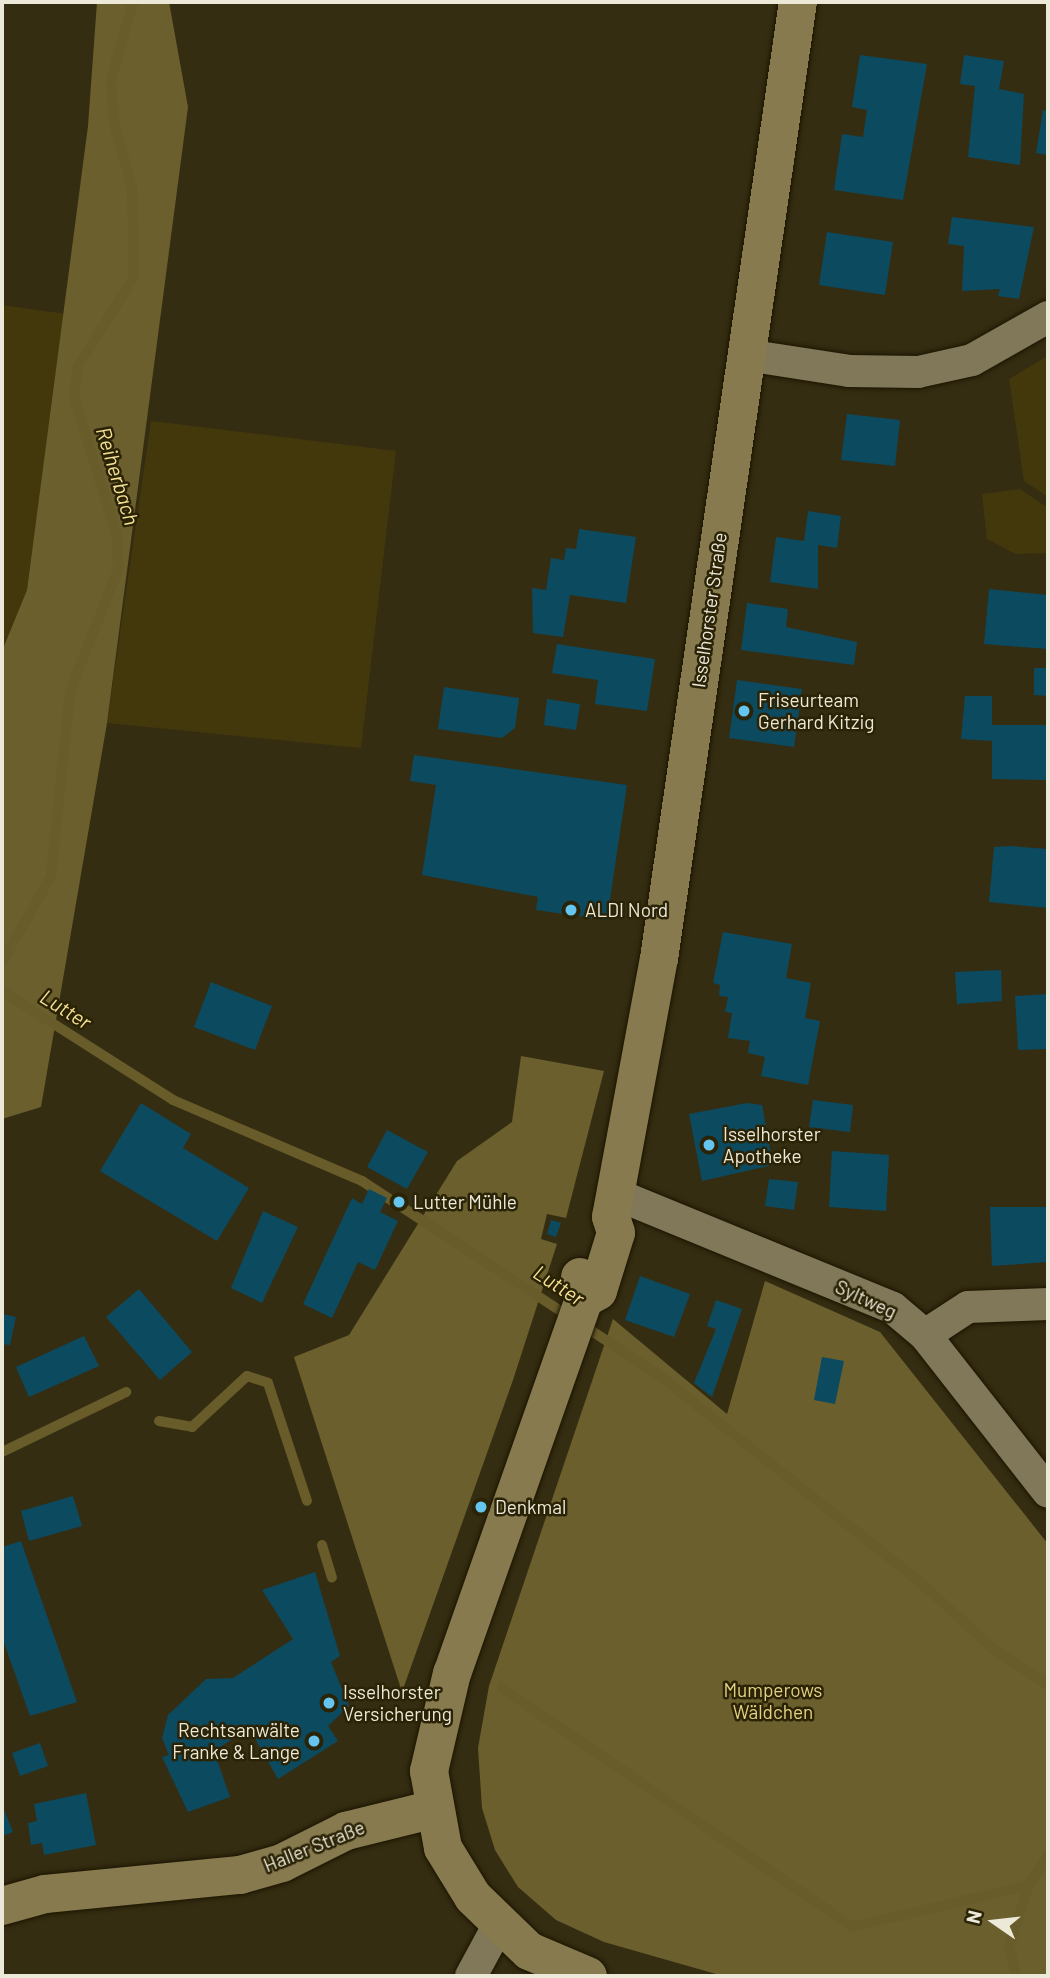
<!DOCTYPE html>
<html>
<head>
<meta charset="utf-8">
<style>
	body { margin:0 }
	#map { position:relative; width:1050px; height:1978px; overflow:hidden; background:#352d11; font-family:Barlow,sans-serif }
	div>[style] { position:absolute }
	.green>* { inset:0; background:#43380c }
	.forest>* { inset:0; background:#6b5f2e }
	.stream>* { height:10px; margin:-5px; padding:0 5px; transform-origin:5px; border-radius:5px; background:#695c2b }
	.building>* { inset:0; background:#0c4a60 }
	.roads { filter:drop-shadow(0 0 2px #1c1500) drop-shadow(0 0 2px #1c1500) }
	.street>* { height:32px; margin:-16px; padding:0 16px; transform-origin:16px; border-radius:16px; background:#807859 }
	.secondary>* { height:38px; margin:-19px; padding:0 19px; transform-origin:19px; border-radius:19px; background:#867a4e }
	.dots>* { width:19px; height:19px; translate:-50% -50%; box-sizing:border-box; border:4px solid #2b2306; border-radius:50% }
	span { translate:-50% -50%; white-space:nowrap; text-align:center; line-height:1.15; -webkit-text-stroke:5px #2b2306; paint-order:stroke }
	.street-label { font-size:19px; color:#ede9d8 }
	.poi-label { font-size:19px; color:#ede9d8 }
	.left { translate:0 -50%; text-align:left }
	.right { translate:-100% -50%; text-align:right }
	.park-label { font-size:19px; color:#e4d083 }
	.water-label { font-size:21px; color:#f4df92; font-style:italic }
	.frame { position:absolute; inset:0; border:4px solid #ede9d8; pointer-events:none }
	.north { position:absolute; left:959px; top:1887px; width:70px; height:70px; -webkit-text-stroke:5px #2b2306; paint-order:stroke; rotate:284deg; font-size:19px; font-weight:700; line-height:28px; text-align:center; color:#ede9d8 }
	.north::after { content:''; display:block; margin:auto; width:24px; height:32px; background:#ede9d8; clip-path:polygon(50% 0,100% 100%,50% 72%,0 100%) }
</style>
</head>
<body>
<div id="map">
	<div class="green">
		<div style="clip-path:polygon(2px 305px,66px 314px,27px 590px,2px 651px)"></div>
		<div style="clip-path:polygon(1048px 356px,1048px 497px,1024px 481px,1009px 379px)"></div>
		<div style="clip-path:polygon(151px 421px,396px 451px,361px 748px,107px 723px)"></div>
		<div style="clip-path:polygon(1020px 489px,1048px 508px,1048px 553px,1016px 554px,987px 539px,982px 494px)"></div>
	</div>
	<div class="forest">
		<div style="clip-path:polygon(97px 2px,169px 2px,188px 107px,107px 723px,41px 1107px,2px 1119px,2px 651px,27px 590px,88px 126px)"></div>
		<div style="clip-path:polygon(521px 1056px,604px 1071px,566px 1218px,547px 1214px,541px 1239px,557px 1244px,513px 1380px,402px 1692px,294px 1357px,349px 1335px,457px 1161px,512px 1122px)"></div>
		<div style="clip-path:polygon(765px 1281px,880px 1332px,1048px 1544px,1048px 1976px,723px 1976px,604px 1942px,556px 1920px,518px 1887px,495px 1850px,482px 1808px,478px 1748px,489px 1686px,613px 1319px,727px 1414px)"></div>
	</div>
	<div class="stream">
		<div style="left:2px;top:962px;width:99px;rotate:-60.3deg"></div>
		<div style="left:51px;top:876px;width:186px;rotate:-84.1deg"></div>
		<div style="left:70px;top:691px;width:130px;rotate:-68.4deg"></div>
		<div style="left:118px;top:570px;width:35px;rotate:-92deg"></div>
		<div style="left:117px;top:535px;width:144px;rotate:-107.4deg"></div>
		<div style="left:74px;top:398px;width:32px;rotate:-83deg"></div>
		<div style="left:78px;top:366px;width:105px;rotate:-57.8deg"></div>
		<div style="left:134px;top:277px;width:89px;rotate:-91.3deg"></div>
		<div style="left:132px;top:188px;width:67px;rotate:-105.5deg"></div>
		<div style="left:114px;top:123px;width:43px;rotate:-94deg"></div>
		<div style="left:111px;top:80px;width:81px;rotate:-74.2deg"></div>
		<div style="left:2px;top:991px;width:203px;rotate:32.5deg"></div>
		<div style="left:173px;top:1100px;width:206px;rotate:23.2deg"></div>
		<div style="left:362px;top:1181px;width:249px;rotate:33.2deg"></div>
		<div style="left:583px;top:1325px;width:97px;rotate:33.7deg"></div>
		<div style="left:664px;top:1379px;width:324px;rotate:38.4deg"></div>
		<div style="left:918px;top:1580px;width:100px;rotate:42.6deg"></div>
		<div style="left:992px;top:1648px;width:67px;rotate:33.5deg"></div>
		<div style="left:159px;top:1421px;width:34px;rotate:10deg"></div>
		<div style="left:192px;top:1427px;width:75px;rotate:-42.8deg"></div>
		<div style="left:247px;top:1376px;width:22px;rotate:18deg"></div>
		<div style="left:268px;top:1383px;width:124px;rotate:71.7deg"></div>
		<div style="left:2px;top:1452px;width:138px;rotate:-25.8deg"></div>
		<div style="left:322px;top:1545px;width:34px;rotate:73deg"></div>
		<div style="left:502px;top:1688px;width:425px;rotate:34.3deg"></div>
		<div style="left:853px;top:1927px;width:181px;rotate:-13.4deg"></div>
		<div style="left:1016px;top:1976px;width:31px;rotate:-103deg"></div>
		<div style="left:1009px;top:1946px;width:64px;rotate:-71.8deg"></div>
		<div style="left:1029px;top:1885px;width:36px;rotate:-58deg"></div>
	</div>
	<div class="building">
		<div style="clip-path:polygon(860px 55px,927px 64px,903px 200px,834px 190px,842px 134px,863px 137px,867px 110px,852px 107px)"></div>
		<div style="clip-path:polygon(964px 55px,1004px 61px,999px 89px,1024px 94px,1020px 165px,968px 157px,975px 86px,960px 84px)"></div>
		<div style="clip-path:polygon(1043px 110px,1048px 111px,1048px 155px,1036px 153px)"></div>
		<div style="clip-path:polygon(952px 217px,1034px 227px,1019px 299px,998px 296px,1000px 289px,962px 291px,964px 246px,948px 244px)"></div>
		<div style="clip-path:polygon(827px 232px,893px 242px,885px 295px,819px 285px)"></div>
		<div style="clip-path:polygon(847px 414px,900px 420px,895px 466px,841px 460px)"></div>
		<div style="clip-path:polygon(808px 511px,841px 516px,837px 548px,818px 545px,818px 589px,770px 582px,776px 537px,804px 541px)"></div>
		<div style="clip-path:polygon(579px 529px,636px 537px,626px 603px,570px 595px,563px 637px,533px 633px,532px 588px,546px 590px,551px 558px,564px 560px,566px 548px,576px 549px)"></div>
		<div style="clip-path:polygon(989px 589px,1048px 595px,1047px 649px,984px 644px)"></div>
		<div style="clip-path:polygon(747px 603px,788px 609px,786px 627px,857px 642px,854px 665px,741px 650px)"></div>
		<div style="clip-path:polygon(557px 644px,655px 659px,647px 711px,595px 704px,598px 680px,552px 673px)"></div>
		<div style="clip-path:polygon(1034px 668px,1048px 668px,1048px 696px,1034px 695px)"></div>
		<div style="clip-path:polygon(737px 680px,802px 689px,794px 747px,729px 738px)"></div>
		<div style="clip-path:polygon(444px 687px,519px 698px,515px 728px,502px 738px,438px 729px)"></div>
		<div style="clip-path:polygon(965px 696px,992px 696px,992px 725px,1048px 725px,1048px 780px,992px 779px,992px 741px,961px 739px)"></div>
		<div style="clip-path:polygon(547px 699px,580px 704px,576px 730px,544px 725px)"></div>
		<div style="clip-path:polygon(414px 755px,627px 785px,607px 920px,536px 910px,538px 897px,422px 875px,436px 785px,410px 781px)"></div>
		<div style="clip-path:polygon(1011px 846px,1047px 849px,1048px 908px,989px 902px,994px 847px)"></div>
		<div style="clip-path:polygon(723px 932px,792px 944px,786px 978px,811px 983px,805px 1018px,820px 1021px,808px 1085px,761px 1076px,765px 1057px,748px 1053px,750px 1041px,728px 1038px,732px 1013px,725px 1012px,728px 997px,719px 996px,720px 985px,713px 983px)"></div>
		<div style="clip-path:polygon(1001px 970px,1002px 1001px,957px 1004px,955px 972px)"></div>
		<div style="clip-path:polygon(211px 982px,272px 1006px,255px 1050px,194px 1027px)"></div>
		<div style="clip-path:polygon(1048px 994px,1048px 1049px,1018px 1050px,1015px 996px)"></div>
		<div style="clip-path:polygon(813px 1100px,853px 1105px,850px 1132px,809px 1127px)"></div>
		<div style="clip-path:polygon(141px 1103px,191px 1134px,183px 1148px,249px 1188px,217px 1241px,100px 1171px)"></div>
		<div style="clip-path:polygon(747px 1103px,762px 1105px,773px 1165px,702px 1181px,689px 1114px)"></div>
		<div style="clip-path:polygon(387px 1130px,428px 1152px,407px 1189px,367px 1167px)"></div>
		<div style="clip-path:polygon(832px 1151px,889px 1155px,886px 1211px,829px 1207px)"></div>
		<div style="clip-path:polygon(769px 1179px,798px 1182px,794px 1210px,765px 1206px)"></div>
		<div style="clip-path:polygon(369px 1189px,387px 1198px,380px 1212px,398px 1221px,375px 1270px,358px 1262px,332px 1318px,303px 1304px,352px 1198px,362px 1204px)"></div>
		<div style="clip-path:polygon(990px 1207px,1048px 1207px,1048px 1262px,992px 1266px)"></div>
		<div style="clip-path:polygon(263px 1211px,298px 1227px,262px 1303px,231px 1288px)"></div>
		<div style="clip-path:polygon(551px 1220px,561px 1223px,556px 1237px,547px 1234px)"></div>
		<div style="clip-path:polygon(640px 1276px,690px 1294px,674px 1337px,625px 1320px)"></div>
		<div style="clip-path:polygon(139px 1289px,192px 1352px,160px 1380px,106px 1317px)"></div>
		<div style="clip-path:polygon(716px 1300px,742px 1309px,712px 1397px,694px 1383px,716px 1329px,707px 1326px)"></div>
		<div style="clip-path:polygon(2px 1314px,16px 1317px,10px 1345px,2px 1344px)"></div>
		<div style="clip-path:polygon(84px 1336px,99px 1366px,29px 1397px,16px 1367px)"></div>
		<div style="clip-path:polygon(822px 1357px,844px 1361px,835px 1404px,814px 1400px)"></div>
		<div style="clip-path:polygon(73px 1496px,82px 1526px,29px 1541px,21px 1511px)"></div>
		<div style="clip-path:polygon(21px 1541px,77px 1702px,30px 1716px,2px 1637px,2px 1547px)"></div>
		<div style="clip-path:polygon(315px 1572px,340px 1656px,331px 1662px,349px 1706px,328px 1726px,338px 1741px,278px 1779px,249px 1728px,214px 1751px,230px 1797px,188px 1812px,162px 1757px,169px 1755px,162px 1738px,168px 1715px,206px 1679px,233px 1678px,293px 1639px,262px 1590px)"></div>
		<div style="clip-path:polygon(40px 1743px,48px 1766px,20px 1776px,12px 1753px)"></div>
		<div style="clip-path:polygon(86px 1793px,96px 1845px,44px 1855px,42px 1843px,31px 1845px,28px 1823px,37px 1821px,34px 1804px)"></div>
		<div style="clip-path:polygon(2px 1805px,13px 1832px,2px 1836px)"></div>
	</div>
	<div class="roads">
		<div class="street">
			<div style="left:746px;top:355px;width:104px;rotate:8.8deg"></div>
			<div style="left:849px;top:371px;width:69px;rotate:0.8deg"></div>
			<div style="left:918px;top:372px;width:55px;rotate:-12.5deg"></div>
			<div style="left:972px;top:360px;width:87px;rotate:-29.5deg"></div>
			<div style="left:618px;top:1195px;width:297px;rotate:22.3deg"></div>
			<div style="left:893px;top:1308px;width:42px;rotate:40.2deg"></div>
			<div style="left:925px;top:1335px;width:199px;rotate:51.9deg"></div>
			<div style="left:925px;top:1335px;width:51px;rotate:-33.1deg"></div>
			<div style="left:968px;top:1307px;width:80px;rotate:-2.1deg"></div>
			<div style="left:471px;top:1976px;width:57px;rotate:-61.6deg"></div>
		</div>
		<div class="secondary">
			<div style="left:580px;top:1277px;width:22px;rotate:80deg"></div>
			<div style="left:584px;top:1299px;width:397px;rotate:109.4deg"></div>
			<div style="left:452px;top:1673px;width:101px;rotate:103.2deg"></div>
			<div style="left:429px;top:1771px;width:78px;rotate:79.7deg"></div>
			<div style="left:443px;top:1848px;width:57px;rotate:58.5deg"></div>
			<div style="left:473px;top:1897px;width:78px;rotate:44deg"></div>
			<div style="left:529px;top:1951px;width:64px;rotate:23deg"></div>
			<div style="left:584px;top:1299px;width:16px;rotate:-30deg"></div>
			<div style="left:598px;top:1291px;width:61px;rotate:-72.8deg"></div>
			<div style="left:616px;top:1233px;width:17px;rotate:-107deg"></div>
			<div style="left:611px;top:1217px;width:262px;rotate:-79.5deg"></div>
			<div style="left:659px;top:959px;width:967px;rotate:-81.74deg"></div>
			<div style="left:2px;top:1906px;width:45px;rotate:-15.6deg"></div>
			<div style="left:45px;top:1894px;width:196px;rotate:-5.6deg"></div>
			<div style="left:240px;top:1875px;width:44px;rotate:-15.9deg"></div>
			<div style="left:282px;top:1863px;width:72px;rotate:-26.6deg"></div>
			<div style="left:346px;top:1831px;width:88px;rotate:-13.9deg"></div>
		</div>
	</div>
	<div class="dots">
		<div style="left:744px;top:711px;background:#65c5ee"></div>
		<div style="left:571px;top:910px;background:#65c5ee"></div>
		<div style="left:709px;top:1145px;background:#65c5ee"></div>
		<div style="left:399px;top:1202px;background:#65c5ee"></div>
		<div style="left:481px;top:1507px;background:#65c5ee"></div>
		<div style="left:329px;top:1703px;background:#65c5ee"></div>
		<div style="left:314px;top:1741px;background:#65c5ee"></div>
	</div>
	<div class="street-label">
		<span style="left:709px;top:610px;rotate:-82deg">Isselhorster Straße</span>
		<span style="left:866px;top:1299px;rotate:25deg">Syltweg</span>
		<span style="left:314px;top:1846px;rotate:-22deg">Haller Straße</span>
	</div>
	<div class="poi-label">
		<span class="left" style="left:758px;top:711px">Friseurteam<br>Gerhard Kitzig</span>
		<span class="left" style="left:585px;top:910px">ALDI Nord</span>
		<span class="left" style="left:723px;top:1145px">Isselhorster<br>Apotheke</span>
		<span class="left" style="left:413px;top:1202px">Lutter Mühle</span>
		<span class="left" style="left:495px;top:1507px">Denkmal</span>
		<span class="left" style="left:343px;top:1703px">Isselhorster<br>Versicherung</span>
		<span class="right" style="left:300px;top:1741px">Rechtsanwälte<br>Franke &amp; Lange</span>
	</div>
	<div class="park-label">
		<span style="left:773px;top:1701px">Mumperows<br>Wäldchen</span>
	</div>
	<div class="water-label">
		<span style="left:118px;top:476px;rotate:73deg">Reiherbach</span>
		<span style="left:66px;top:1009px;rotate:32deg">Lutter</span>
		<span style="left:559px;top:1285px;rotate:33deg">Lutter</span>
	</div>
	<div class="frame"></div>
	<div class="north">N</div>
</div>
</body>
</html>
